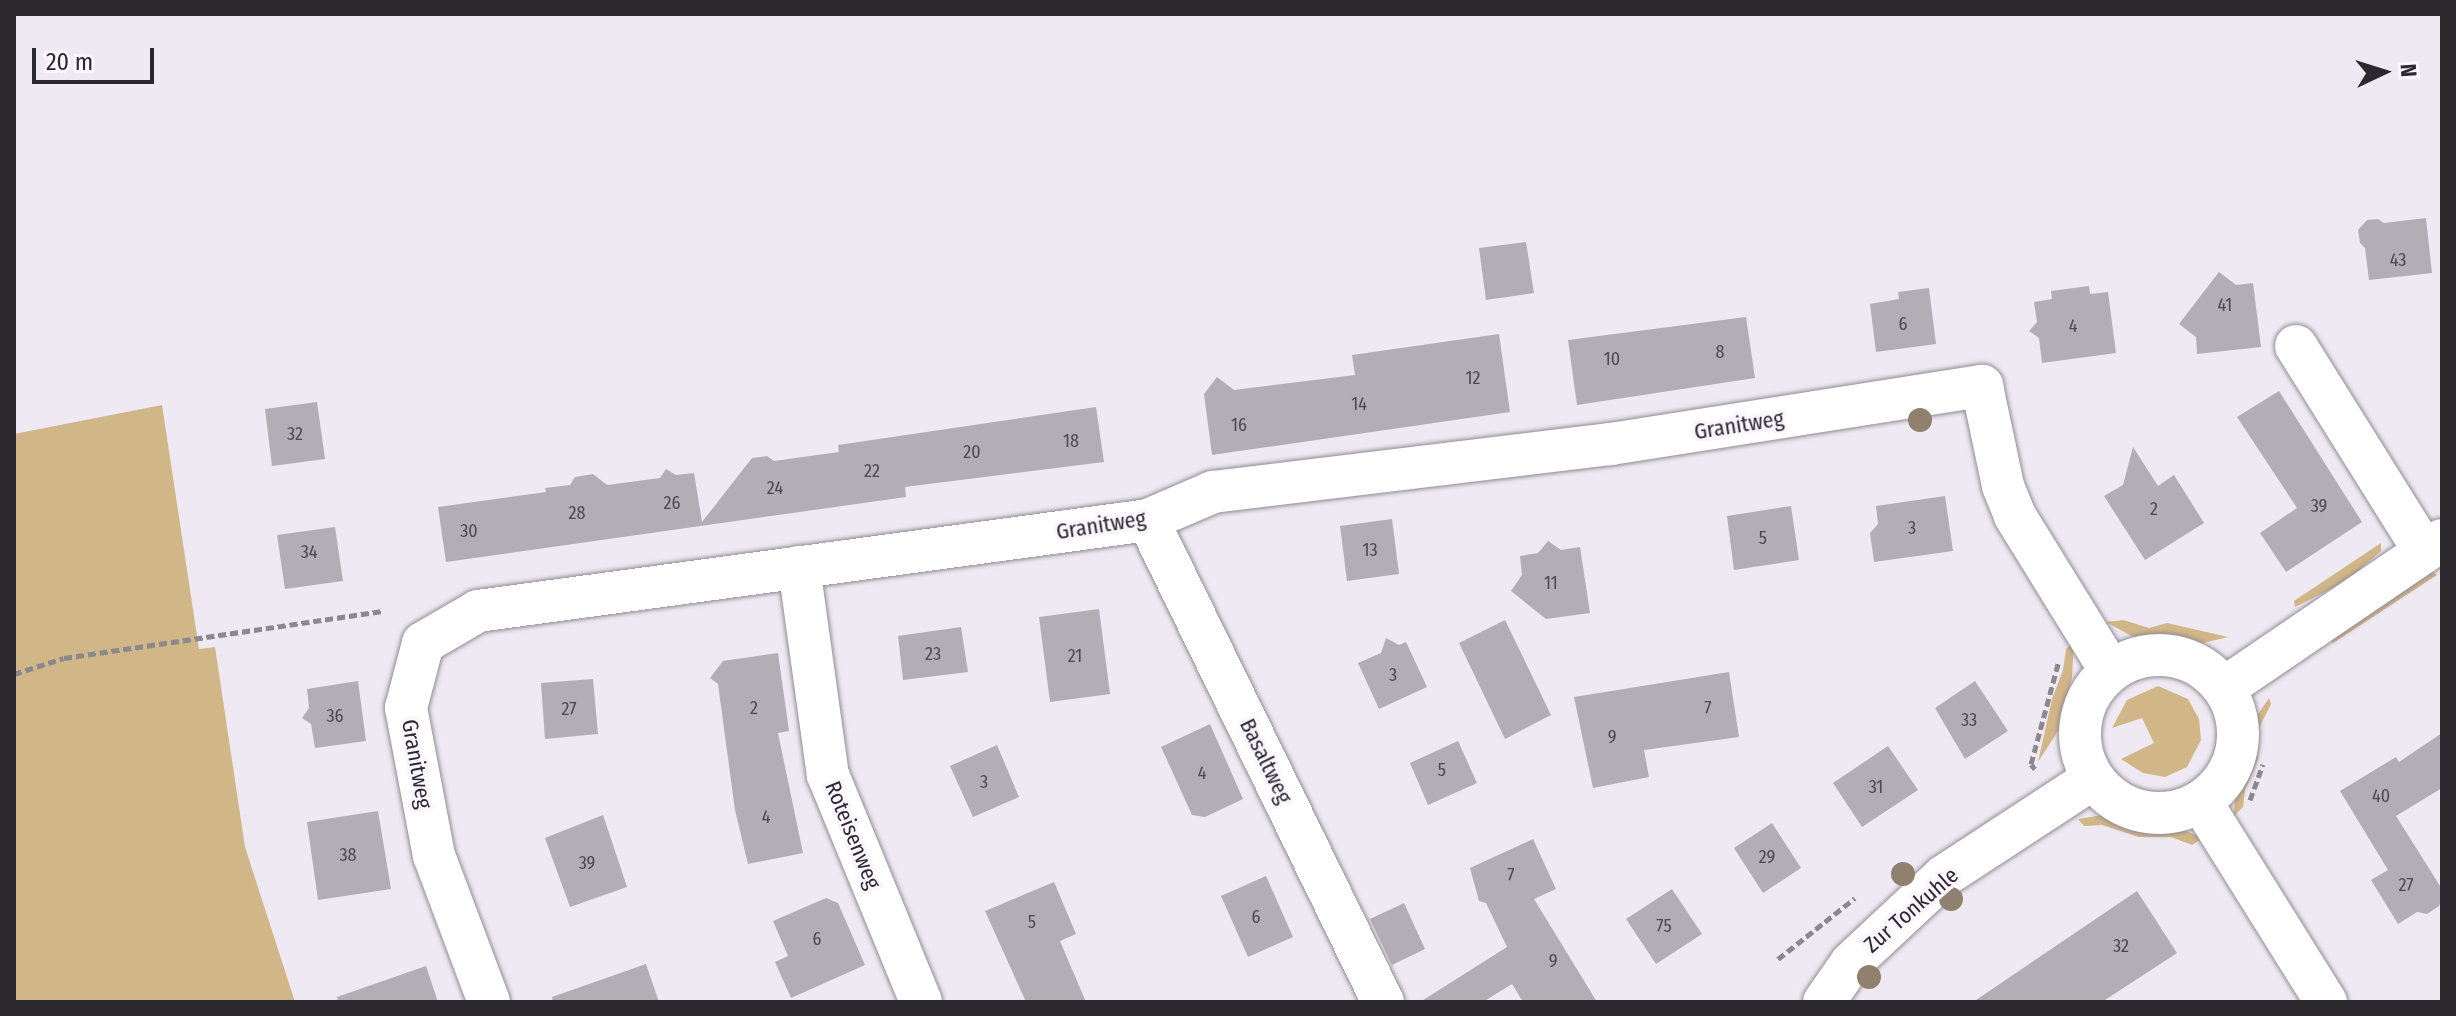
<!DOCTYPE html>
<html>
<head>
<meta charset="utf-8">
<style>
	body { margin:0 }
	#map { position:relative; width:2456px; height:1016px; overflow:hidden; background:#eee9f2; font-family:"Fira Sans Condensed",sans-serif }
	div>[style] { position:absolute }
	.green>* { inset:0; background:#d1b687 }
	.building>* { inset:0; background:#b3adb6 }
	.path>* { height:5px; margin-top:-2.5px; transform-origin:0; background:repeating-linear-gradient(90deg,#8b888e 0 8px,transparent 0 12px) }
	.roads { filter:drop-shadow(0 0 2px #918b94) drop-shadow(0 0 2px #918b94) }
	.minor>* { height:42px; margin:-21px; padding:0 21px; transform-origin:21px; border-radius:21px; background:#fff }
	.minor>.ring { margin:-21px; padding:0; box-sizing:content-box; background:none; border:42px solid #fff; border-radius:50% }
	.trees>* { width:24px; height:24px; margin:-12px; border-radius:50%; background:#8f816d }
	span { translate:-50% -50%; white-space:nowrap; text-align:center; line-height:1.15; -webkit-text-stroke:7px #fbf6fe; paint-order:stroke }
	.number-label { font-size:18px; color:#4d4a4f }
	.number-label span { -webkit-text-stroke-width:0 }
	.street-label { font-size:22px; color:#2b292d }
	.frame { position:absolute; inset:0; border:16px solid #2b292d; pointer-events:none }
	.north { position:absolute; left:2344px; top:32px; width:80px; height:80px; -webkit-text-stroke:6px #fbf6fe; paint-order:stroke; rotate:86deg; font-size:22px; font-weight:700; line-height:32px; text-align:center; color:#2b292d }
	.north::after { content:''; display:block; margin:auto; width:28px; height:36px; background:#2b292d; clip-path:polygon(50% 0,100% 100%,50% 72%,0 100%) }
	.scale { position:absolute; left:32px; top:48px; width:122px; height:36px; box-sizing:border-box; border:4px solid #2b292d; border-top:0; padding-left:10px; font-size:24px; line-height:28px; white-space:nowrap; color:#2b292d; -webkit-text-stroke:6px #fbf6fe; paint-order:stroke }
</style>
</head>
<body>
<div id="map">
	<div class="green">
		<div style="clip-path:polygon(162px 405px,199px 649px,215px 647px,245px 847px,295px 1002px,14px 1002px,14px 434px)"></div>
		<div style="clip-path:polygon(2381px 543px,2381px 551px,2345px 582px,2295px 607px,2294px 601px)"></div>
		<div style="clip-path:polygon(2426px 567px,2437px 575px,2333px 643px,2331px 641px)"></div>
		<div style="clip-path:polygon(2123px 620px,2149px 628px,2167px 623px,2228px 637px,2195px 645px,2167px 639px,2137px 639px,2106px 622px)"></div>
		<div style="clip-path:polygon(2074px 641px,2072px 678px,2060px 728px,2038px 762px,2052px 699px,2063px 670px,2066px 649px)"></div>
		<div style="clip-path:polygon(2158px 686px,2188px 699px,2199px 719px,2201px 740px,2187px 767px,2165px 777px,2143px 773px,2121px 759px,2154px 743px,2142px 718px,2112px 728px,2127px 700px)"></div>
		<div style="clip-path:polygon(2269px 698px,2271px 704px,2259px 728px,2258px 759px,2245px 790px,2243px 807px,2234px 816px,2235px 791px,2248px 729px)"></div>
		<div style="clip-path:polygon(2109px 814px,2170px 824px,2203px 838px,2192px 845px,2171px 837px,2139px 837px,2102px 825px,2084px 826px,2078px 819px)"></div>
	</div>
	<div class="building">
		<div style="clip-path:polygon(2426px 218px,2432px 273px,2369px 280px,2365px 248px,2360px 243px,2358px 230px,2367px 220px,2378px 219px,2384px 223px)"></div>
		<div style="clip-path:polygon(1526px 242px,1534px 293px,1486px 300px,1479px 248px)"></div>
		<div style="clip-path:polygon(2219px 272px,2236px 285px,2253px 283px,2261px 347px,2197px 354px,2196px 337px,2179px 324px)"></div>
		<div style="clip-path:polygon(2089px 286px,2090px 294px,2108px 292px,2116px 353px,2042px 363px,2039px 338px,2029px 331px,2037px 322px,2034px 302px,2052px 299px,2051px 291px)"></div>
		<div style="clip-path:polygon(1929px 288px,1936px 344px,1876px 352px,1870px 304px,1899px 299px,1898px 292px)"></div>
		<div style="clip-path:polygon(1746px 317px,1755px 378px,1577px 405px,1568px 340px)"></div>
		<div style="clip-path:polygon(1499px 334px,1510px 412px,1212px 455px,1204px 394px,1217px 377px,1234px 390px,1355px 375px,1352px 355px)"></div>
		<div style="clip-path:polygon(2279px 391px,2362px 522px,2286px 572px,2260px 533px,2297px 508px,2237px 417px)"></div>
		<div style="clip-path:polygon(317px 402px,325px 459px,272px 466px,265px 409px)"></div>
		<div style="clip-path:polygon(1096px 407px,1104px 462px,905px 487px,906px 497px,446px 562px,438px 507px,546px 492px,545px 488px,570px 485px,575px 477px,593px 474px,607px 485px,660px 478px,666px 469px,676px 475px,694px 473px,702px 522px,752px 458px,767px 456px,774px 461px,839px 452px,838px 445px)"></div>
		<div style="clip-path:polygon(2133px 447px,2158px 486px,2174px 475px,2204px 523px,2145px 560px,2104px 496px,2123px 485px)"></div>
		<div style="clip-path:polygon(1945px 496px,1953px 551px,1874px 562px,1870px 533px,1878px 524px,1876px 506px)"></div>
		<div style="clip-path:polygon(1791px 506px,1799px 560px,1734px 570px,1727px 516px)"></div>
		<div style="clip-path:polygon(1392px 519px,1399px 574px,1347px 581px,1340px 526px)"></div>
		<div style="clip-path:polygon(335px 527px,343px 581px,285px 589px,277px 535px)"></div>
		<div style="clip-path:polygon(1548px 541px,1561px 550px,1580px 547px,1590px 613px,1546px 619px,1511px 591px,1522px 575px,1520px 556px,1538px 553px)"></div>
		<div style="clip-path:polygon(1099px 609px,1110px 694px,1050px 702px,1039px 617px)"></div>
		<div style="clip-path:polygon(1505px 620px,1551px 715px,1505px 739px,1459px 643px)"></div>
		<div style="clip-path:polygon(961px 627px,968px 672px,903px 680px,898px 636px)"></div>
		<div style="clip-path:polygon(1386px 638px,1399px 645px,1406px 642px,1427px 687px,1379px 709px,1358px 663px,1381px 653px)"></div>
		<div style="clip-path:polygon(778px 653px,789px 731px,778px 733px,803px 853px,748px 864px,735px 810px,718px 684px,710px 678px,723px 661px)"></div>
		<div style="clip-path:polygon(1729px 672px,1739px 737px,1644px 750px,1649px 777px,1593px 788px,1574px 697px)"></div>
		<div style="clip-path:polygon(593px 679px,598px 734px,545px 739px,541px 683px)"></div>
		<div style="clip-path:polygon(358px 681px,366px 741px,315px 748px,311px 724px,302px 718px,309px 708px,307px 689px)"></div>
		<div style="clip-path:polygon(1975px 681px,2008px 731px,1965px 759px,1935px 708px)"></div>
		<div style="clip-path:polygon(1210px 724px,1243px 799px,1205px 817px,1192px 815px,1161px 747px)"></div>
		<div style="clip-path:polygon(2442px 733px,2442px 788px,2396px 816px,2442px 889px,2442px 899px,2439px 906px,2427px 914px,2417px 912px,2398px 924px,2371px 880px,2388px 870px,2340px 791px,2396px 757px,2399px 762px)"></div>
		<div style="clip-path:polygon(1458px 741px,1477px 783px,1428px 805px,1410px 763px)"></div>
		<div style="clip-path:polygon(997px 745px,1019px 797px,973px 817px,950px 766px)"></div>
		<div style="clip-path:polygon(1888px 746px,1918px 790px,1862px 827px,1833px 783px)"></div>
		<div style="clip-path:polygon(378px 811px,391px 889px,318px 900px,307px 822px)"></div>
		<div style="clip-path:polygon(603px 815px,627px 887px,570px 907px,545px 838px)"></div>
		<div style="clip-path:polygon(1772px 823px,1801px 868px,1763px 893px,1734px 848px)"></div>
		<div style="clip-path:polygon(1533px 839px,1556px 889px,1534px 899px,1597px 1002px,1523px 1002px,1512px 984px,1483px 1002px,1420px 1002px,1507px 947px,1486px 903px,1479px 901px,1470px 868px)"></div>
		<div style="clip-path:polygon(1266px 876px,1293px 937px,1248px 957px,1221px 896px)"></div>
		<div style="clip-path:polygon(1054px 882px,1076px 934px,1060px 941px,1086px 1002px,1026px 1002px,985px 911px)"></div>
		<div style="clip-path:polygon(1672px 889px,1702px 934px,1656px 964px,1626px 919px)"></div>
		<div style="clip-path:polygon(2137px 891px,2177px 953px,2102px 1002px,1973px 1002px)"></div>
		<div style="clip-path:polygon(826px 898px,838px 903px,865px 965px,791px 998px,775px 962px,788px 956px,773px 921px)"></div>
		<div style="clip-path:polygon(1404px 903px,1425px 949px,1392px 965px,1370px 919px)"></div>
		<div style="clip-path:polygon(646px 964px,659px 1002px,553px 1002px,552px 997px)"></div>
		<div style="clip-path:polygon(426px 966px,438px 1002px,338px 1002px,337px 997px)"></div>
	</div>
	<div class="path">
		<div style="left:14px;top:674px;width:52px;rotate:-17.7deg"></div>
		<div style="left:64px;top:658px;width:322px;rotate:-8.4deg"></div>
		<div style="left:2035px;top:769px;width:6px;rotate:-129deg"></div>
		<div style="left:2031px;top:764px;width:104px;rotate:-74.9deg"></div>
		<div style="left:2250px;top:800px;width:38px;rotate:-70deg"></div>
		<div style="left:1778px;top:959px;width:98px;rotate:-38.4deg"></div>
	</div>
	<div class="roads">
		<div class="minor">
			<div style="left:2296px;top:346px;width:242px;rotate:58deg"></div>
			<div style="left:1148px;top:520px;width:536px;rotate:64.01deg"></div>
			<div style="left:799px;top:567px;width:210px;rotate:82.1deg"></div>
			<div style="left:828px;top:775px;width:245px;rotate:67.7deg"></div>
			<div class="ring" style="left:2080px;top:655px;width:116px;height:116px"></div>
			<div style="left:2224px;top:688px;width:263px;rotate:-34.2deg"></div>
			<div style="left:2201px;top:802px;width:236px;rotate:58deg"></div>
			<div style="left:489px;top:1002px;width:156px;rotate:-110.6deg"></div>
			<div style="left:434px;top:856px;width:151px;rotate:-100.7deg"></div>
			<div style="left:406px;top:708px;width:67px;rotate:-75.3deg"></div>
			<div style="left:423px;top:643px;width:64px;rotate:-30.2deg"></div>
			<div style="left:478px;top:611px;width:676px;rotate:-7.73deg"></div>
			<div style="left:1148px;top:520px;width:71px;rotate:-23.3deg"></div>
			<div style="left:1213px;top:492px;width:401px;rotate:-6.9deg"></div>
			<div style="left:1611px;top:444px;width:376px;rotate:-8.9deg"></div>
			<div style="left:1982px;top:386px;width:102px;rotate:78.1deg"></div>
			<div style="left:2003px;top:486px;width:32px;rotate:68deg"></div>
			<div style="left:2015px;top:516px;width:181px;rotate:58.3deg"></div>
			<div style="left:1824px;top:1002px;width:47px;rotate:-55.3deg"></div>
			<div style="left:1851px;top:963px;width:127px;rotate:-43.1deg"></div>
			<div style="left:1944px;top:876px;width:177px;rotate:-33.2deg"></div>
		</div>
	</div>
	<div class="trees">
		<div style="left:1920px;top:420px"></div>
		<div style="left:1903px;top:874px"></div>
		<div style="left:1951px;top:899px"></div>
		<div style="left:1869px;top:977px"></div>
	</div>
	<div class="number-label">
		<span style="left:2398px;top:260px">43</span>
		<span style="left:2225px;top:305px">41</span>
		<span style="left:1903px;top:324px">6</span>
		<span style="left:2073px;top:326px">4</span>
		<span style="left:1720px;top:352px">8</span>
		<span style="left:1612px;top:359px">10</span>
		<span style="left:1473px;top:378px">12</span>
		<span style="left:1359px;top:404px">14</span>
		<span style="left:1239px;top:425px">16</span>
		<span style="left:295px;top:434px">32</span>
		<span style="left:1071px;top:441px">18</span>
		<span style="left:972px;top:452px">20</span>
		<span style="left:872px;top:471px">22</span>
		<span style="left:775px;top:488px">24</span>
		<span style="left:672px;top:503px">26</span>
		<span style="left:2319px;top:506px">39</span>
		<span style="left:2154px;top:509px">2</span>
		<span style="left:577px;top:513px">28</span>
		<span style="left:1912px;top:528px">3</span>
		<span style="left:469px;top:531px">30</span>
		<span style="left:1763px;top:538px">5</span>
		<span style="left:1370px;top:550px">13</span>
		<span style="left:309px;top:552px">34</span>
		<span style="left:1551px;top:583px">11</span>
		<span style="left:933px;top:654px">23</span>
		<span style="left:1075px;top:656px">21</span>
		<span style="left:1393px;top:675px">3</span>
		<span style="left:754px;top:708px">2</span>
		<span style="left:1708px;top:708px">7</span>
		<span style="left:569px;top:709px">27</span>
		<span style="left:335px;top:716px">36</span>
		<span style="left:1969px;top:720px">33</span>
		<span style="left:1612px;top:737px">9</span>
		<span style="left:1442px;top:770px">5</span>
		<span style="left:1202px;top:773px">4</span>
		<span style="left:984px;top:782px">3</span>
		<span style="left:1876px;top:787px">31</span>
		<span style="left:2381px;top:796px">40</span>
		<span style="left:766px;top:817px">4</span>
		<span style="left:348px;top:855px">38</span>
		<span style="left:1767px;top:857px">29</span>
		<span style="left:587px;top:863px">39</span>
		<span style="left:1511px;top:875px">7</span>
		<span style="left:2406px;top:885px">27</span>
		<span style="left:1256px;top:917px">6</span>
		<span style="left:1032px;top:922px">5</span>
		<span style="left:1664px;top:926px">75</span>
		<span style="left:817px;top:939px">6</span>
		<span style="left:2121px;top:946px">32</span>
		<span style="left:1553px;top:961px">9</span>
	</div>
	<div class="street-label">
		<span style="left:1739px;top:425px;rotate:-9deg">Granitweg</span>
		<span style="left:1101px;top:525px;rotate:-9deg">Granitweg</span>
		<span style="left:1266px;top:761px;rotate:64deg">Basaltweg</span>
		<span style="left:417px;top:764px;rotate:80deg">Granitweg</span>
		<span style="left:853px;top:835px;rotate:68deg">Roteisenweg</span>
		<span style="left:1911px;top:910px;rotate:-41deg">Zur Tonkuhle</span>
	</div>
	<div class="frame"></div>
	<div class="north">N</div>
	<div class="scale">20 m</div>
</div>
</body>
</html>
